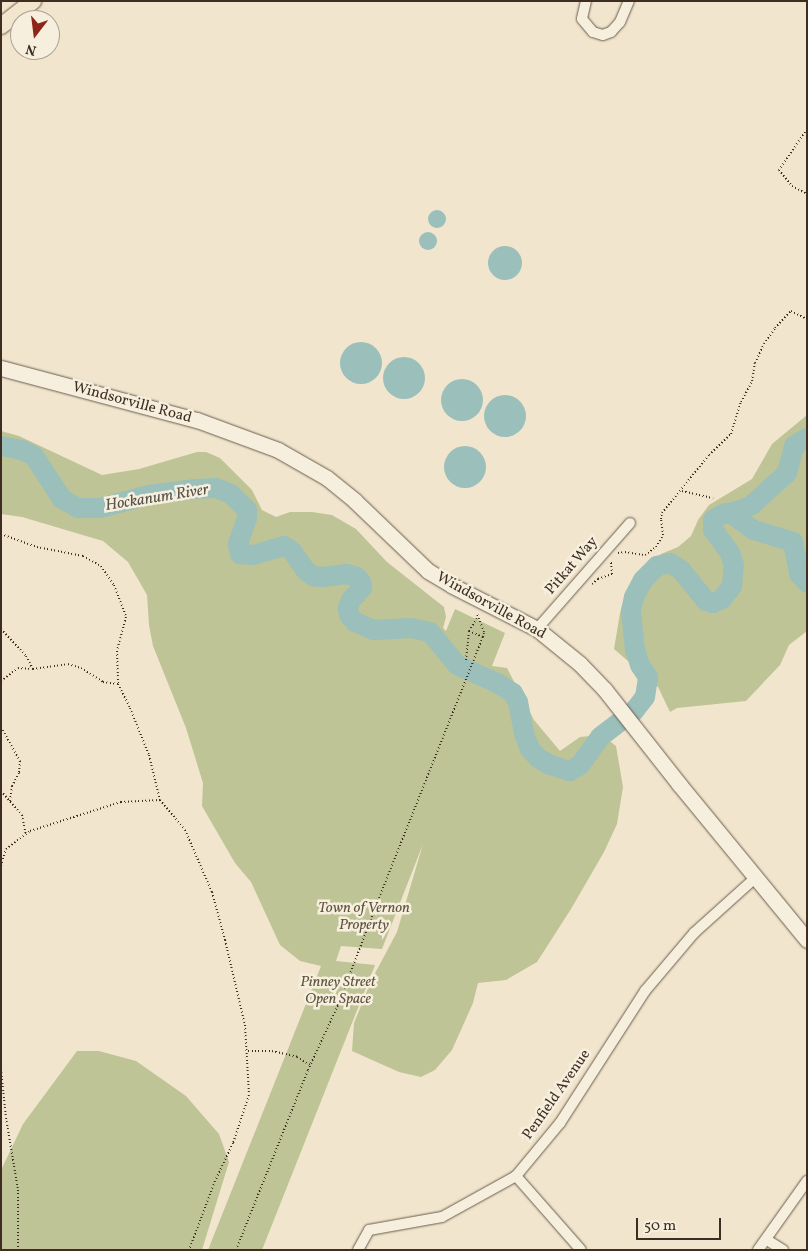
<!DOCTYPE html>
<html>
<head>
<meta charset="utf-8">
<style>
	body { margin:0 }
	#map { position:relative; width:808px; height:1251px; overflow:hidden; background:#f1e6cd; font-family:Vollkorn,serif }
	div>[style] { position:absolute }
	.green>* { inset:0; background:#bec495 }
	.water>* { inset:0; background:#9bbfbb }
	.round { border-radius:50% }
	.river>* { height:20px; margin:-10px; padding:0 10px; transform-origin:10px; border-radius:10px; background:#9bbfbb }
	.path>* { height:2px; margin-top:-1px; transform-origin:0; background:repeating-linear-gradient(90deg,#3f2d22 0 1px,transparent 0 3.5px) }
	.roads { filter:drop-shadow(0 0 1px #6c5b4d) drop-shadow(0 0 1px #6c5b4d) }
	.street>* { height:10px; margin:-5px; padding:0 5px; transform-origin:5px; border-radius:5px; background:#f6efde }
	.secondary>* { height:15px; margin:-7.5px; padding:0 7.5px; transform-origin:7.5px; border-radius:7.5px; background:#f6efde }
	.primary>* { height:16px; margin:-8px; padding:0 8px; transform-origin:8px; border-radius:8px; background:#f1e6cd }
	span { translate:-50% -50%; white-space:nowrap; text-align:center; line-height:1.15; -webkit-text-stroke:5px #f6efde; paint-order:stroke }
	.street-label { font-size:15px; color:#3f2d22 }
	.park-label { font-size:15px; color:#5f533f; font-style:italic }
	.water-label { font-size:16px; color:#565248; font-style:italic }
	.frame { position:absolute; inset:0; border:2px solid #3f2d22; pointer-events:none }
	.north { position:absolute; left:10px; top:10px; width:50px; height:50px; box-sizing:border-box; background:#f6efde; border:1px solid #ada193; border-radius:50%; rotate:195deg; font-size:14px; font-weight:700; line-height:20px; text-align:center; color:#3f2d22 }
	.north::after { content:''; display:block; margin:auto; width:18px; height:22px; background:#8f2418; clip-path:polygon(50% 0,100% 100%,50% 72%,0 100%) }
	.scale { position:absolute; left:636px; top:1218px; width:85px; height:22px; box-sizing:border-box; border:2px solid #3f2d22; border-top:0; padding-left:6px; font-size:15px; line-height:18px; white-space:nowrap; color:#3f2d22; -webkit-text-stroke:4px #f6efde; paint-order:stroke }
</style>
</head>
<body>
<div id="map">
	<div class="green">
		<div style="clip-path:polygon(807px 415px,807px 631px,789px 645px,780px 665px,746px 701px,677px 708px,670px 712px,658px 687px,614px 649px,620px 613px,627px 590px,661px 554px,678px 547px,691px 536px,698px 520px,709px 505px,752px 479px,772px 444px)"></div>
		<div style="clip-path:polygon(1px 431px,19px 436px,102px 475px,139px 469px,197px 452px,206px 452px,220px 458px,252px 490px,262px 510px,276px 517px,290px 512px,312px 512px,332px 515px,356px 529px,387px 562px,444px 607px,446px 617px,443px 628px,446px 631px,455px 609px,505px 633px,492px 666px,507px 668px,534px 720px,560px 751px,580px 737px,602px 735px,616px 746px,623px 787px,617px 824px,604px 852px,571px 909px,537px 962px,506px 980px,478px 983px,473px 1003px,452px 1050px,435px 1070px,421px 1077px,399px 1072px,352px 1051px,354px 1023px,372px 979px,397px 932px,423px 844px,382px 949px,341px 946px,336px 961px,375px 965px,262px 1250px,208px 1250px,321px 966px,300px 961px,280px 945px,251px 882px,235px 863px,202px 806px,203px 783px,186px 728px,153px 646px,149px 625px,147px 595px,128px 562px,103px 541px,22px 517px,1px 514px)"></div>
		<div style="clip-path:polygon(77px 1051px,99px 1051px,136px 1061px,186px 1096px,219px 1134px,229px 1162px,202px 1250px,1px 1250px,2px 1168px,23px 1124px)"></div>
	</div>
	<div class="water">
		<div class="round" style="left:428px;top:210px;width:18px;height:18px"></div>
		<div class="round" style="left:419px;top:232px;width:18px;height:18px"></div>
		<div class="round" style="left:488px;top:246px;width:34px;height:34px"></div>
		<div class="round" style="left:340px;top:342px;width:42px;height:42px"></div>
		<div class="round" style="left:383px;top:357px;width:42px;height:42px"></div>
		<div class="round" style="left:441px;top:379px;width:42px;height:42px"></div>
		<div class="round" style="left:484px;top:395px;width:42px;height:42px"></div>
		<div class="round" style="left:444px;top:446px;width:42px;height:42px"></div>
	</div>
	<div class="river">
		<div style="left:1px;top:446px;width:21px;rotate:11deg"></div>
		<div style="left:22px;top:450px;width:13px;rotate:27deg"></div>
		<div style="left:34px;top:456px;width:51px;rotate:56.9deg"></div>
		<div style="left:62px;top:499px;width:18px;rotate:29deg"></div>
		<div style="left:78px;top:508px;width:22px"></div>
		<div style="left:100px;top:508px;width:51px;rotate:-14.9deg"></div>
		<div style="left:149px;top:495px;width:47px;rotate:-7.3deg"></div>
		<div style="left:196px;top:489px;width:20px;rotate:-3deg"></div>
		<div style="left:216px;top:488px;width:16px;rotate:22deg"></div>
		<div style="left:231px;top:494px;width:23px;rotate:45deg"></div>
		<div style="left:247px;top:510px;width:8px;rotate:90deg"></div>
		<div style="left:247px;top:518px;width:28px;rotate:109deg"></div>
		<div style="left:238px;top:544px;width:10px;rotate:79deg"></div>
		<div style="left:240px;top:554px;width:13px;rotate:4deg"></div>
		<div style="left:253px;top:555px;width:32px;rotate:-16deg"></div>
		<div style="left:284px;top:546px;width:9px;rotate:32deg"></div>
		<div style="left:292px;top:551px;width:24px;rotate:55deg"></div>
		<div style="left:306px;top:571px;width:9px;rotate:36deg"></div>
		<div style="left:313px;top:576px;width:9px;rotate:6deg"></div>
		<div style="left:322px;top:577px;width:25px;rotate:-7deg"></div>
		<div style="left:347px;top:574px;width:10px;rotate:17deg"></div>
		<div style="left:357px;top:577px;width:6px;rotate:51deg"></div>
		<div style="left:361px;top:582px;width:6px;rotate:81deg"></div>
		<div style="left:362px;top:588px;width:16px;rotate:133deg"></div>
		<div style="left:351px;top:600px;width:9px;rotate:111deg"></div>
		<div style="left:348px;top:608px;width:7px;rotate:82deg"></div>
		<div style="left:349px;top:615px;width:9px;rotate:49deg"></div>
		<div style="left:355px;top:622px;width:21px;rotate:23deg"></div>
		<div style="left:374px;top:630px;width:37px;rotate:-3deg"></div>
		<div style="left:411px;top:628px;width:19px;rotate:12deg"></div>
		<div style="left:430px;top:632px;width:43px;rotate:50.7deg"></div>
		<div style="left:457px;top:665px;width:46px;rotate:24.3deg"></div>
		<div style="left:499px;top:684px;width:17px;rotate:33deg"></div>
		<div style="left:513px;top:693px;width:10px;rotate:61deg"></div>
		<div style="left:518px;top:702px;width:33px;rotate:79deg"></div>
		<div style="left:524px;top:734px;width:16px;rotate:68deg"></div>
		<div style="left:530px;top:749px;width:12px;rotate:48deg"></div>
		<div style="left:538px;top:758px;width:14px;rotate:30deg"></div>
		<div style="left:550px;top:765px;width:21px;rotate:17deg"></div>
		<div style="left:570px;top:771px;width:12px;rotate:-31deg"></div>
		<div style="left:580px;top:765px;width:34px;rotate:-54deg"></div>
		<div style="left:600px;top:737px;width:43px;rotate:-37.4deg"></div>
		<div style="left:634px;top:711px;width:18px;rotate:-52deg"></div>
		<div style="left:645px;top:697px;width:20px;rotate:-81deg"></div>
		<div style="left:648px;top:677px;width:14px;rotate:-124deg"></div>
		<div style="left:640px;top:665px;width:16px;rotate:-108deg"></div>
		<div style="left:635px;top:650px;width:39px;rotate:-96deg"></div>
		<div style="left:631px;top:611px;width:14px;rotate:-78deg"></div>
		<div style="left:634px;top:597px;width:19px;rotate:-62deg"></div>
		<div style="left:643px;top:580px;width:20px;rotate:-45deg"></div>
		<div style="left:657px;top:566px;width:13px;rotate:-13deg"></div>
		<div style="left:670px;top:563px;width:13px;rotate:32deg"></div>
		<div style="left:681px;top:570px;width:40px;rotate:51deg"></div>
		<div style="left:706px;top:601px;width:7px;rotate:16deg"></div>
		<div style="left:713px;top:603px;width:10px;rotate:-24deg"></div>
		<div style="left:722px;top:599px;width:16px;rotate:-52deg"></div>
		<div style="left:732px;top:586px;width:21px;rotate:-85deg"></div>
		<div style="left:734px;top:565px;width:13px;rotate:-108deg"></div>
		<div style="left:730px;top:553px;width:29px;rotate:-126deg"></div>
		<div style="left:713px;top:530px;width:10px;rotate:-90deg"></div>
		<div style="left:713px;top:520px;width:9px;rotate:-32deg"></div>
		<div style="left:721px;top:515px;width:24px;rotate:-15deg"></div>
		<div style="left:744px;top:509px;width:10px;rotate:-29deg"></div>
		<div style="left:753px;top:504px;width:46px;rotate:-42.4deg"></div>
		<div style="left:787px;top:473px;width:28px;rotate:-75deg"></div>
		<div style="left:794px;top:446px;width:15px;rotate:-32deg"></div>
		<div style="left:727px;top:513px;width:6px;rotate:18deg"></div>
		<div style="left:733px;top:515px;width:26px;rotate:36deg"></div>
		<div style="left:754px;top:530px;width:41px;rotate:17.1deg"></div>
		<div style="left:793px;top:542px;width:33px;rotate:79deg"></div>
		<div style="left:799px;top:574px;width:12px;rotate:48deg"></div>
	</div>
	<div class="path">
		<div style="left:807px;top:129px;width:50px;rotate:124.3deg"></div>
		<div style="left:779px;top:170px;width:21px;rotate:51deg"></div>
		<div style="left:792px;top:186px;width:17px;rotate:28deg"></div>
		<div style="left:682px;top:491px;width:32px;rotate:13deg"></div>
		<div style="left:1px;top:534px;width:38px;rotate:20deg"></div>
		<div style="left:37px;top:547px;width:47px;rotate:11.1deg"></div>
		<div style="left:83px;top:556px;width:21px;rotate:29deg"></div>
		<div style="left:101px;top:566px;width:23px;rotate:56deg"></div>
		<div style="left:114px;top:585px;width:34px;rotate:69deg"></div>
		<div style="left:126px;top:617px;width:35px;rotate:105deg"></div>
		<div style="left:117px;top:651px;width:33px;rotate:88deg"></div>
		<div style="left:618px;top:553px;width:7px;rotate:-8deg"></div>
		<div style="left:625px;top:552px;width:20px;rotate:9deg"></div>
		<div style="left:645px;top:555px;width:14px;rotate:-36deg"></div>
		<div style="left:656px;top:547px;width:14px;rotate:-60deg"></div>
		<div style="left:663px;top:535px;width:16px;rotate:-97deg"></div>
		<div style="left:661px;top:519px;width:6px;rotate:-81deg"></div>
		<div style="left:662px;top:513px;width:75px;rotate:-51deg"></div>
		<div style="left:709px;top:455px;width:30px;rotate:-44deg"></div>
		<div style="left:731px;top:434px;width:34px;rotate:-73deg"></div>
		<div style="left:741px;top:402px;width:24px;rotate:-62deg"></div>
		<div style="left:752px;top:381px;width:18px;rotate:-81deg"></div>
		<div style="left:755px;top:363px;width:21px;rotate:-65deg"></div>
		<div style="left:764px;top:344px;width:19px;rotate:-55deg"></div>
		<div style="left:775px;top:328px;width:23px;rotate:-47deg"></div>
		<div style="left:791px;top:311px;width:18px;rotate:27deg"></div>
		<div style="left:592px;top:584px;width:8px;rotate:-40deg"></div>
		<div style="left:598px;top:579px;width:15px;rotate:-20deg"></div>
		<div style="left:612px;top:574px;width:12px;rotate:-95deg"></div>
		<div style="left:1px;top:629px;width:37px;rotate:47deg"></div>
		<div style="left:26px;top:656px;width:15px;rotate:62deg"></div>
		<div style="left:33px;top:669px;width:35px;rotate:-8deg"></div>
		<div style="left:68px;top:664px;width:14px;rotate:17deg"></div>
		<div style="left:81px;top:668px;width:26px;rotate:32deg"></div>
		<div style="left:103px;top:682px;width:15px;rotate:8deg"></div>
		<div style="left:118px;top:684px;width:27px;rotate:63deg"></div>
		<div style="left:130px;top:708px;width:51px;rotate:68deg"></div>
		<div style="left:149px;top:755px;width:46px;rotate:76.3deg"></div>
		<div style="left:469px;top:631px;width:15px;rotate:23deg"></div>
		<div style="left:466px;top:660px;width:29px;rotate:-84deg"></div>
		<div style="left:469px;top:631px;width:15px;rotate:-58deg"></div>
		<div style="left:1px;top:681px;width:21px;rotate:-37deg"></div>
		<div style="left:18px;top:668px;width:15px;rotate:4deg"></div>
		<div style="left:1px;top:727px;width:39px;rotate:61deg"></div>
		<div style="left:20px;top:761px;width:12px;rotate:95deg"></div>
		<div style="left:19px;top:773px;width:15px;rotate:118deg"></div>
		<div style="left:12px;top:786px;width:15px;rotate:98deg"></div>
		<div style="left:1px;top:791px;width:32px;rotate:49deg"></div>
		<div style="left:22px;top:815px;width:20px;rotate:79deg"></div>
		<div style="left:1px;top:866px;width:18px;rotate:-74deg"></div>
		<div style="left:6px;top:849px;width:30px;rotate:-37deg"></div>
		<div style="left:30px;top:831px;width:96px;rotate:-17.7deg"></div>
		<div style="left:121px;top:802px;width:39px;rotate:-3deg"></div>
		<div style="left:160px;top:800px;width:39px;rotate:50deg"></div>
		<div style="left:185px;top:830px;width:68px;rotate:66.5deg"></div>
		<div style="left:212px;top:892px;width:50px;rotate:74.8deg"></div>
		<div style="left:225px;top:940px;width:87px;rotate:76.8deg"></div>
		<div style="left:245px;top:1025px;width:70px;rotate:86.7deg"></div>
		<div style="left:249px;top:1095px;width:51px;rotate:108.4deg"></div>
		<div style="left:233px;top:1143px;width:42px;rotate:115.3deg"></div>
		<div style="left:215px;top:1181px;width:74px;rotate:110.6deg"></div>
		<div style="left:248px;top:1051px;width:24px"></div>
		<div style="left:272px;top:1051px;width:26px;rotate:13deg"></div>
		<div style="left:297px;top:1057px;width:15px;rotate:32deg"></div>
		<div style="left:1px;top:1069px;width:49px;rotate:84.2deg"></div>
		<div style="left:6px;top:1118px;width:73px;rotate:80.5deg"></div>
		<div style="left:18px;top:1190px;width:60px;rotate:90deg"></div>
		<div style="left:236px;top:1250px;width:194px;rotate:-68.2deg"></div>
		<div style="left:308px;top:1070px;width:72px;rotate:-65.2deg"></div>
		<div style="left:338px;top:1005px;width:115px;rotate:-69deg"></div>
		<div style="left:379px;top:898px;width:281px;rotate:-68.3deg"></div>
		<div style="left:483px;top:637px;width:5px;rotate:-79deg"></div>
		<div style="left:484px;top:632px;width:19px;rotate:-111deg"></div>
	</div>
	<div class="roads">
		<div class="street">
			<div style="left:586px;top:1px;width:18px;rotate:103deg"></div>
			<div style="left:582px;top:19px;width:17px;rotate:50deg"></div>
			<div style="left:593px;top:32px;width:10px;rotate:17deg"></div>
			<div style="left:603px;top:35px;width:9px;rotate:-21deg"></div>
			<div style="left:611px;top:32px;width:13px;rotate:-48deg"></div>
			<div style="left:620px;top:22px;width:23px;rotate:-67deg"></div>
			<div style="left:537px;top:629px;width:141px;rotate:-48.7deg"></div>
			<div style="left:516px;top:1176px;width:98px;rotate:48.7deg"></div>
			<div style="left:767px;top:1240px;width:19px;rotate:32deg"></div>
			<div style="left:358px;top:1250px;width:23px;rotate:-61deg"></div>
			<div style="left:369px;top:1230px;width:74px;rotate:-10.1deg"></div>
			<div style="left:442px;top:1217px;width:85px;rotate:-29deg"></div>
			<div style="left:516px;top:1176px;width:69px;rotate:-50.3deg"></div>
			<div style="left:560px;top:1123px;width:157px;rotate:-57.2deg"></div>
			<div style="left:645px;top:991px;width:76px;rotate:-49.8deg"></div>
			<div style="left:694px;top:933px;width:82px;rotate:-42deg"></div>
			<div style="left:758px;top:1250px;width:85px;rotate:-54.6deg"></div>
		</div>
		<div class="secondary">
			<div style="left:1px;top:368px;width:203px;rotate:14.9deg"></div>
			<div style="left:197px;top:420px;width:86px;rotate:20.3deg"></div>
			<div style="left:278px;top:450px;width:56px;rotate:29.7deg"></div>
			<div style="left:327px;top:478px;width:36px;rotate:39deg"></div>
			<div style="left:355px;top:501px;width:101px;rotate:43.8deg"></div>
			<div style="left:428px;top:571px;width:27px;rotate:31deg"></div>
			<div style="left:451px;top:585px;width:97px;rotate:27.1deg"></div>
			<div style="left:537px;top:629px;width:55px;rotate:39.1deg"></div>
			<div style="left:580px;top:664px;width:36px;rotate:46deg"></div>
			<div style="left:605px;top:690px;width:120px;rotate:51.8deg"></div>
			<div style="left:679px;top:784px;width:202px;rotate:50.6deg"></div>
		</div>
		<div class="primary">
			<div style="left:1px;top:26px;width:41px;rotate:-38deg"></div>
		</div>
	</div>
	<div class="street-label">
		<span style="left:132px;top:403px;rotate:15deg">Windsorville Road</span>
		<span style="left:572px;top:566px;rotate:-49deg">Pitkat Way</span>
		<span style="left:491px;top:606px;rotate:29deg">Windsorville Road</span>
		<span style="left:557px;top:1095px;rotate:-55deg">Penfield Avenue</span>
	</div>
	<div class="park-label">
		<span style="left:364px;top:917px">Town of Vernon<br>Property</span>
		<span style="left:338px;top:991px">Pinney Street<br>Open Space</span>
	</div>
	<div class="water-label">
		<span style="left:157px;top:498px;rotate:-9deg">Hockanum River</span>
	</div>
	<div class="frame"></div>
	<div class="north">N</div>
	<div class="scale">50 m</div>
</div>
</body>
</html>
